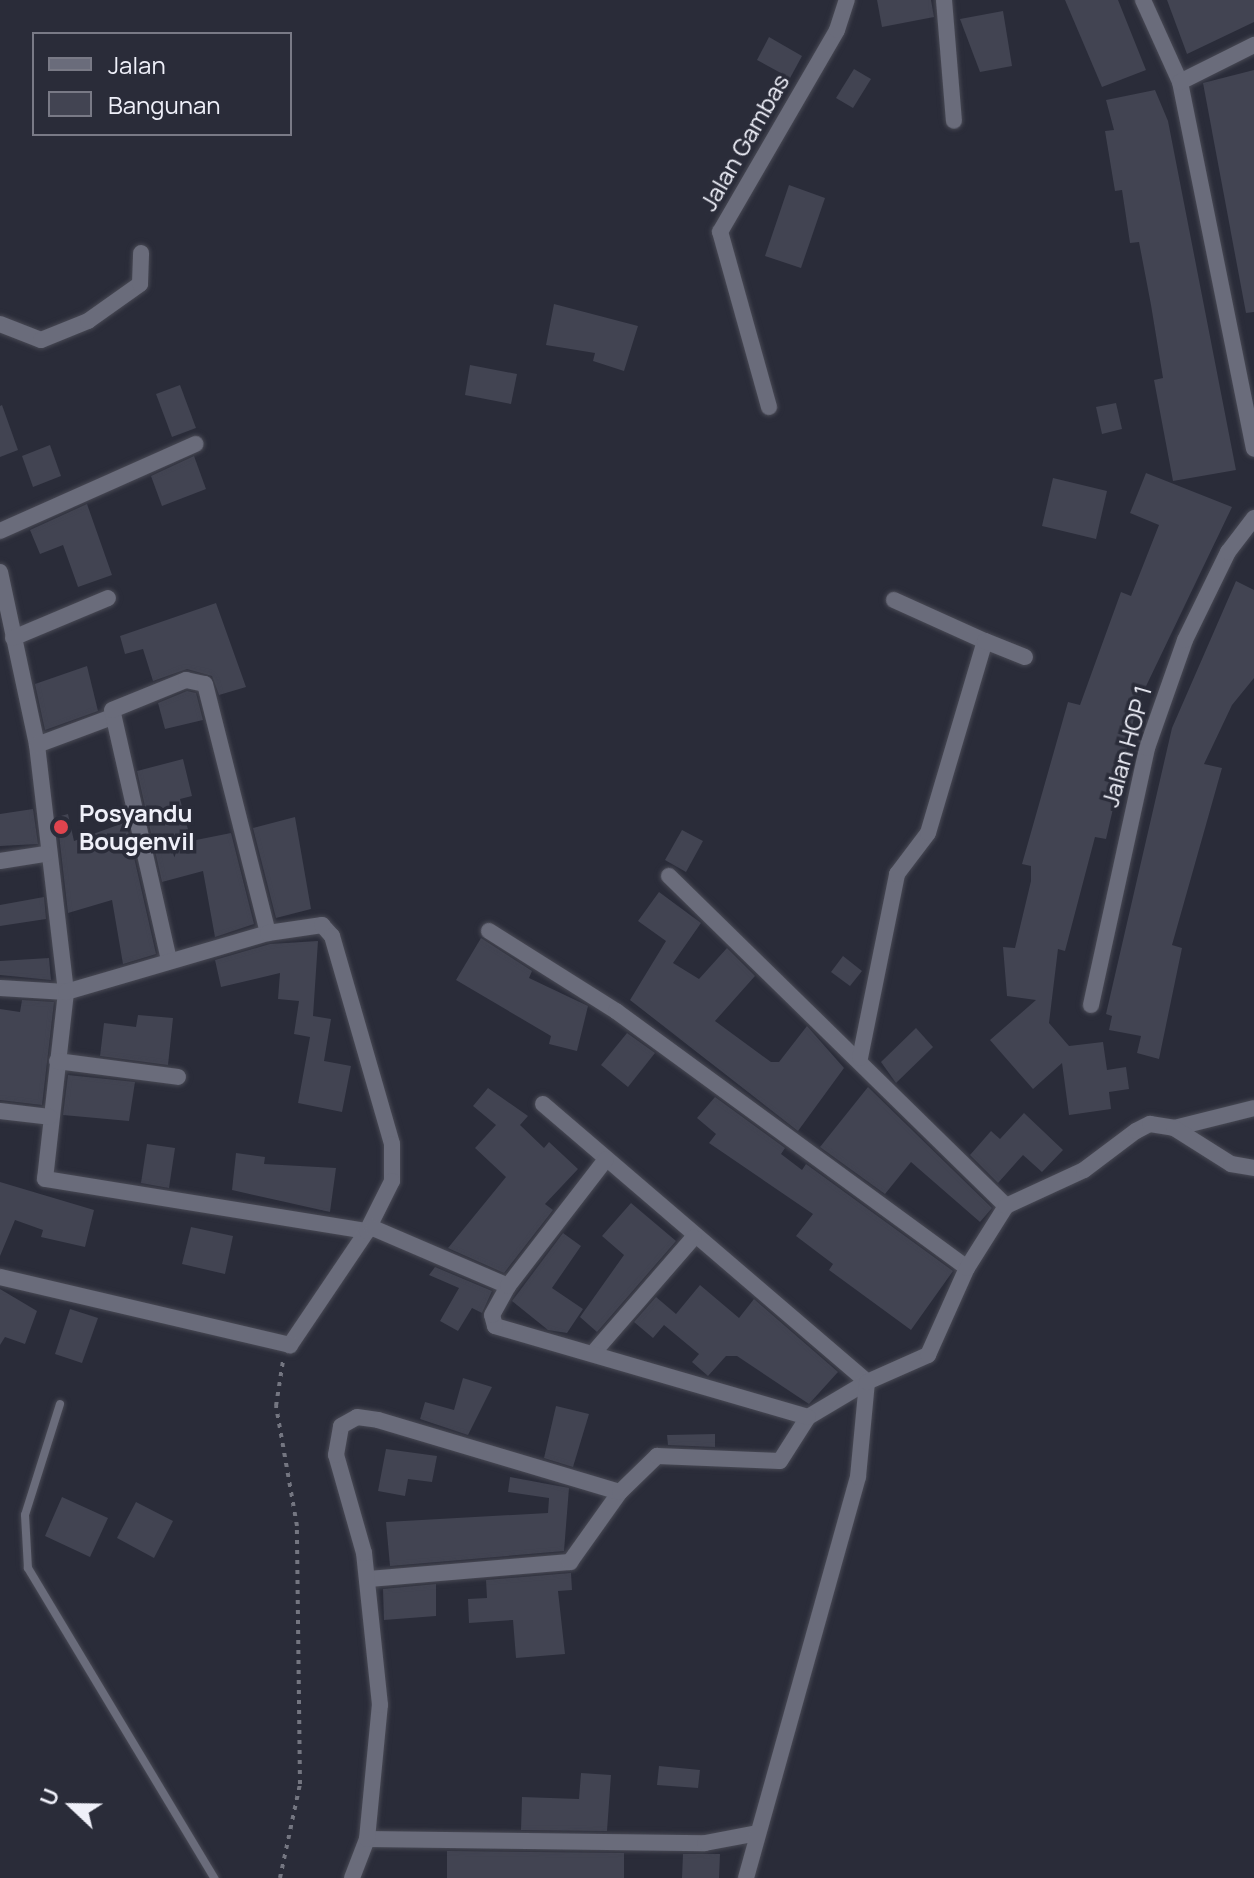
<!DOCTYPE html>
<html>
<head>
<meta charset="utf-8">
<style>
	body { margin:0 }
	#map { position:relative; width:1254px; height:1878px; overflow:hidden; background:#2a2c39; font-family:Manrope,sans-serif }
	div>[style] { position:absolute }
	.building>* { inset:0; background:#424452 }
	.path>* { height:4px; margin-top:-2px; transform-origin:0; background:repeating-linear-gradient(90deg,#747681 0 4px,transparent 0 10px) }
	.roads { filter:drop-shadow(0 0 2px #484954) drop-shadow(0 0 2px #484954) }
	.lane>* { height:8px; margin:-4px; padding:0 4px; transform-origin:4px; border-radius:4px; background:#6a6c7b }
	.street>* { height:16px; margin:-8px; padding:0 8px; transform-origin:8px; border-radius:8px; background:#6a6c7b }
	.dots>* { width:22px; height:22px; translate:-50% -50%; box-sizing:border-box; border:4px solid #2a2c39; border-radius:50% }
	span { translate:-50% -50%; white-space:nowrap; text-align:center; line-height:1.15; -webkit-text-stroke:7px #2a2c39; paint-order:stroke }
	.street-label { font-size:24px; color:#eff0f9 }
	.poi-label { font-size:24px; color:#eff0f9; font-weight:700 }
	.left { translate:0 -50%; text-align:left }
	.legend { position:absolute; left:32px; top:32px; width:260px; height:104px; box-sizing:border-box; background:#2a2c39; border:2px solid #797a86; margin:0; padding:10px 14px; list-style:none; font-size:24px; color:#eff0f9 }
	.legend li { display:flex; align-items:center; gap:16px; height:40px }
	.legend b { width:40px; border:2px solid #797a86 }
	.north { position:absolute; left:32px; top:1766px; width:80px; height:80px; -webkit-text-stroke:6px #2a2c39; paint-order:stroke; rotate:292deg; font-size:22px; font-weight:700; line-height:32px; text-align:center; color:#eff0f9 }
	.north::after { content:''; display:block; margin:auto; width:28px; height:36px; background:#eff0f9; clip-path:polygon(50% 0,100% 100%,50% 72%,0 100%) }
</style>
</head>
<body>
<div id="map">
	<div class="building">
		<div style="clip-path:polygon(877px 0,931px 0,934px 17px,882px 27px)"></div>
		<div style="clip-path:polygon(1065px 0,1118px 0,1146px 70px,1102px 87px)"></div>
		<div style="clip-path:polygon(1167px 0,1254px 0,1254px 22px,1187px 54px)"></div>
		<div style="clip-path:polygon(1003px 11px,1012px 66px,980px 72px,960px 19px)"></div>
		<div style="clip-path:polygon(769px 37px,802px 56px,790px 78px,757px 60px)"></div>
		<div style="clip-path:polygon(854px 69px,871px 79px,853px 108px,836px 98px)"></div>
		<div style="clip-path:polygon(1254px 70px,1254px 312px,1246px 313px,1203px 83px)"></div>
		<div style="clip-path:polygon(1155px 90px,1168px 121px,1236px 470px,1173px 481px,1154px 380px,1163px 378px,1151px 305px,1139px 242px,1130px 243px,1122px 190px,1115px 191px,1105px 131px,1114px 130px,1106px 100px)"></div>
		<div style="clip-path:polygon(789px 185px,825px 198px,801px 268px,765px 256px)"></div>
		<div style="clip-path:polygon(554px 304px,638px 326px,624px 371px,593px 361px,595px 353px,546px 345px)"></div>
		<div style="clip-path:polygon(470px 365px,517px 374px,511px 404px,465px 395px)"></div>
		<div style="clip-path:polygon(180px 385px,196px 428px,172px 437px,156px 394px)"></div>
		<div style="clip-path:polygon(1116px 403px,1122px 429px,1102px 434px,1096px 407px)"></div>
		<div style="clip-path:polygon(2px 405px,18px 450px,0 457px,0 406px)"></div>
		<div style="clip-path:polygon(50px 445px,61px 476px,33px 487px,22px 456px)"></div>
		<div style="clip-path:polygon(194px 456px,206px 489px,162px 506px,151px 476px)"></div>
		<div style="clip-path:polygon(1146px 473px,1232px 507px,1137px 705px,1106px 839px,1095px 837px,1065px 951px,1058px 949px,1049px 1023px,1069px 1046px,1103px 1042px,1107px 1070px,1126px 1067px,1129px 1089px,1109px 1092px,1111px 1109px,1069px 1115px,1062px 1063px,1033px 1089px,990px 1040px,1036px 1000px,1007px 996px,1003px 947px,1015px 948px,1031px 881px,1031px 866px,1022px 864px,1068px 702px,1080px 705px,1121px 592px,1131px 596px,1159px 525px,1130px 513px)"></div>
		<div style="clip-path:polygon(1053px 478px,1107px 491px,1096px 539px,1042px 526px)"></div>
		<div style="clip-path:polygon(87px 504px,112px 575px,78px 587px,63px 545px,40px 554px,30px 530px)"></div>
		<div style="clip-path:polygon(1236px 581px,1254px 590px,1254px 678px,1232px 705px,1204px 764px,1222px 768px,1172px 945px,1182px 948px,1159px 1059px,1137px 1053px,1141px 1036px,1109px 1030px,1112px 1016px,1106px 1014px,1172px 728px)"></div>
		<div style="clip-path:polygon(216px 603px,246px 687px,219px 695px,212px 676px,187px 669px,153px 681px,143px 649px,125px 654px,120px 636px)"></div>
		<div style="clip-path:polygon(87px 666px,98px 711px,45px 730px,35px 684px)"></div>
		<div style="clip-path:polygon(187px 691px,196px 693px,203px 720px,165px 729px,158px 703px)"></div>
		<div style="clip-path:polygon(183px 759px,192px 796px,180px 799px,191px 841px,231px 833px,254px 924px,215px 937px,203px 871px,162px 882px,137px 771px)"></div>
		<div style="clip-path:polygon(33px 809px,38px 844px,0 846px,0 814px)"></div>
		<div style="clip-path:polygon(68px 814px,74px 841px,126px 822px,156px 954px,123px 964px,112px 900px,68px 913px,57px 817px)"></div>
		<div style="clip-path:polygon(295px 817px,311px 909px,276px 918px,253px 828px)"></div>
		<div style="clip-path:polygon(682px 830px,703px 841px,686px 872px,665px 860px)"></div>
		<div style="clip-path:polygon(659px 892px,701px 923px,673px 963px,699px 979px,727px 948px,755px 976px,715px 1021px,771px 1062px,779px 1062px,807px 1026px,844px 1068px,798px 1131px,630px 1000px,666px 941px,638px 921px)"></div>
		<div style="clip-path:polygon(44px 897px,46px 919px,0 926px,0 905px)"></div>
		<div style="clip-path:polygon(481px 938px,532px 971px,529px 978px,588px 1006px,577px 1051px,549px 1044px,551px 1036px,456px 980px)"></div>
		<div style="clip-path:polygon(318px 941px,313px 1016px,331px 1019px,324px 1061px,351px 1066px,342px 1112px,298px 1103px,310px 1037px,294px 1034px,299px 1001px,278px 999px,280px 973px,221px 987px,215px 960px,270px 944px)"></div>
		<div style="clip-path:polygon(843px 956px,862px 971px,850px 986px,831px 972px)"></div>
		<div style="clip-path:polygon(49px 958px,51px 980px,0 975px,0 961px)"></div>
		<div style="clip-path:polygon(22px 1000px,54px 1002px,42px 1105px,0 1100px,0 1009px,20px 1012px)"></div>
		<div style="clip-path:polygon(138px 1015px,173px 1018px,168px 1065px,100px 1056px,104px 1023px,136px 1027px)"></div>
		<div style="clip-path:polygon(916px 1028px,933px 1047px,896px 1083px,881px 1062px)"></div>
		<div style="clip-path:polygon(627px 1033px,655px 1053px,628px 1087px,601px 1065px)"></div>
		<div style="clip-path:polygon(68px 1075px,135px 1082px,129px 1121px,63px 1115px)"></div>
		<div style="clip-path:polygon(868px 1087px,992px 1208px,980px 1222px,911px 1162px,885px 1194px,820px 1147px)"></div>
		<div style="clip-path:polygon(488px 1088px,528px 1116px,520px 1125px,544px 1148px,549px 1142px,578px 1169px,545px 1204px,553px 1210px,504px 1273px,448px 1248px,506px 1177px,475px 1148px,496px 1125px,473px 1106px)"></div>
		<div style="clip-path:polygon(715px 1097px,785px 1148px,781px 1154px,802px 1170px,806px 1164px,953px 1271px,911px 1330px,829px 1270px,833px 1264px,796px 1236px,813px 1214px,709px 1143px,716px 1134px,697px 1118px)"></div>
		<div style="clip-path:polygon(1024px 1113px,1063px 1150px,1042px 1172px,1023px 1155px,998px 1183px,970px 1155px,991px 1131px,1000px 1139px)"></div>
		<div style="clip-path:polygon(147px 1144px,175px 1148px,169px 1188px,141px 1183px)"></div>
		<div style="clip-path:polygon(236px 1153px,265px 1157px,264px 1164px,336px 1168px,330px 1212px,232px 1190px)"></div>
		<div style="clip-path:polygon(0 1182px,94px 1210px,85px 1247px,41px 1237px,43px 1230px,15px 1220px,0 1256px)"></div>
		<div style="clip-path:polygon(631px 1203px,676px 1241px,597px 1332px,580px 1317px,624px 1255px,602px 1236px)"></div>
		<div style="clip-path:polygon(191px 1227px,233px 1236px,225px 1274px,182px 1264px)"></div>
		<div style="clip-path:polygon(563px 1233px,581px 1246px,552px 1288px,583px 1309px,567px 1333px,548px 1330px,512px 1301px)"></div>
		<div style="clip-path:polygon(435px 1267px,492px 1291px,482px 1313px,472px 1308px,458px 1331px,440px 1321px,459px 1288px,429px 1275px)"></div>
		<div style="clip-path:polygon(700px 1285px,739px 1318px,754px 1299px,838px 1372px,809px 1404px,737px 1356px,726px 1356px,708px 1376px,692px 1362px,699px 1354px,664px 1325px,653px 1338px,634px 1322px,656px 1297px,676px 1314px)"></div>
		<div style="clip-path:polygon(0 1289px,37px 1311px,25px 1344px,5px 1337px,0 1345px)"></div>
		<div style="clip-path:polygon(70px 1309px,98px 1318px,82px 1363px,55px 1354px)"></div>
		<div style="clip-path:polygon(463px 1378px,492px 1387px,468px 1435px,420px 1419px,425px 1402px,454px 1410px)"></div>
		<div style="clip-path:polygon(556px 1406px,589px 1414px,573px 1467px,544px 1458px)"></div>
		<div style="clip-path:polygon(715px 1434px,715px 1447px,668px 1445px,667px 1435px)"></div>
		<div style="clip-path:polygon(386px 1449px,437px 1456px,432px 1482px,408px 1479px,405px 1496px,378px 1491px)"></div>
		<div style="clip-path:polygon(510px 1477px,569px 1488px,564px 1551px,390px 1566px,386px 1522px,548px 1513px,549px 1498px,508px 1492px)"></div>
		<div style="clip-path:polygon(62px 1497px,108px 1518px,90px 1557px,45px 1536px)"></div>
		<div style="clip-path:polygon(136px 1502px,173px 1521px,154px 1558px,117px 1538px)"></div>
		<div style="clip-path:polygon(571px 1573px,572px 1590px,558px 1591px,565px 1654px,516px 1658px,513px 1620px,469px 1623px,468px 1599px,487px 1598px,486px 1580px)"></div>
		<div style="clip-path:polygon(436px 1584px,436px 1616px,384px 1620px,383px 1589px)"></div>
		<div style="clip-path:polygon(659px 1766px,700px 1770px,698px 1788px,657px 1785px)"></div>
		<div style="clip-path:polygon(581px 1773px,611px 1775px,607px 1831px,521px 1830px,522px 1797px,579px 1799px)"></div>
		<div style="clip-path:polygon(447px 1851px,624px 1853px,624px 1878px,447px 1878px)"></div>
		<div style="clip-path:polygon(683px 1854px,720px 1854px,719px 1878px,682px 1878px)"></div>
	</div>
	<div class="path">
		<div style="left:280px;top:1878px;width:96px;rotate:-78deg"></div>
		<div style="left:300px;top:1784px;width:258px;rotate:-90.7deg"></div>
		<div style="left:297px;top:1526px;width:122px;rotate:-99.9deg"></div>
		<div style="left:276px;top:1406px;width:46px;rotate:-81.2deg"></div>
	</div>
	<div class="roads">
		<div class="lane">
			<div style="left:60px;top:1404px;width:116px;rotate:107.5deg"></div>
			<div style="left:25px;top:1515px;width:53px;rotate:86.8deg"></div>
			<div style="left:28px;top:1568px;width:362px;rotate:59deg"></div>
		</div>
		<div class="street">
			<div style="left:944px;top:0;width:121px;rotate:85.3deg"></div>
			<div style="left:1143px;top:0;width:90px;rotate:65.7deg"></div>
			<div style="left:1180px;top:82px;width:374px;rotate:78.6deg"></div>
			<div style="left:1180px;top:82px;width:83px;rotate:-26.6deg"></div>
			<div style="left:0;top:324px;width:44px;rotate:21.3deg"></div>
			<div style="left:41px;top:340px;width:51px;rotate:-22deg"></div>
			<div style="left:88px;top:321px;width:64px;rotate:-35.4deg"></div>
			<div style="left:140px;top:284px;width:31px;rotate:-88deg"></div>
			<div style="left:769px;top:407px;width:182px;rotate:-105.6deg"></div>
			<div style="left:720px;top:232px;width:233px;rotate:-59.9deg"></div>
			<div style="left:837px;top:30px;width:32px;rotate:-72deg"></div>
			<div style="left:0;top:531px;width:214px;rotate:-24deg"></div>
			<div style="left:0;top:572px;width:177px;rotate:77.9deg"></div>
			<div style="left:37px;top:745px;width:249px;rotate:83.3deg"></div>
			<div style="left:66px;top:992px;width:188px;rotate:96.4deg"></div>
			<div style="left:45px;top:1179px;width:326px;rotate:9.2deg"></div>
			<div style="left:367px;top:1231px;width:138px;rotate:124deg"></div>
			<div style="left:290px;top:1345px;width:298px;rotate:-166.8deg"></div>
			<div style="left:894px;top:600px;width:100px;rotate:24.3deg"></div>
			<div style="left:13px;top:638px;width:103px;rotate:-22.8deg"></div>
			<div style="left:37px;top:745px;width:80px;rotate:-20.5deg"></div>
			<div style="left:0;top:861px;width:46px;rotate:-8.8deg"></div>
			<div style="left:669px;top:876px;width:472px;rotate:44.4deg"></div>
			<div style="left:489px;top:931px;width:150px;rotate:32.2deg"></div>
			<div style="left:616px;top:1011px;width:435px;rotate:36.2deg"></div>
			<div style="left:169px;top:960px;width:256px;rotate:-102.8deg"></div>
			<div style="left:112px;top:710px;width:80px;rotate:-22.1deg"></div>
			<div style="left:186px;top:680px;width:19px;rotate:12deg"></div>
			<div style="left:205px;top:684px;width:257px;rotate:75.8deg"></div>
			<div style="left:0;top:988px;width:66px;rotate:3.5deg"></div>
			<div style="left:66px;top:992px;width:210px;rotate:-16.3deg"></div>
			<div style="left:268px;top:933px;width:55px;rotate:-8.4deg"></div>
			<div style="left:322px;top:925px;width:15px;rotate:48deg"></div>
			<div style="left:332px;top:936px;width:216px;rotate:73.9deg"></div>
			<div style="left:392px;top:1144px;width:37px;rotate:90deg"></div>
			<div style="left:392px;top:1181px;width:56px;rotate:116.6deg"></div>
			<div style="left:1091px;top:1005px;width:263px;rotate:-77.7deg"></div>
			<div style="left:1147px;top:748px;width:114px;rotate:-70.6deg"></div>
			<div style="left:1185px;top:640px;width:98px;rotate:-64deg"></div>
			<div style="left:1228px;top:552px;width:43px;rotate:-52.6deg"></div>
			<div style="left:860px;top:1058px;width:188px;rotate:-78.6deg"></div>
			<div style="left:897px;top:874px;width:51px;rotate:-52.9deg"></div>
			<div style="left:928px;top:833px;width:200px;rotate:-73.5deg"></div>
			<div style="left:985px;top:641px;width:43px;rotate:21.8deg"></div>
			<div style="left:57px;top:1061px;width:122px;rotate:7.5deg"></div>
			<div style="left:543px;top:1104px;width:427px;rotate:40.6deg"></div>
			<div style="left:867px;top:1382px;width:69px;rotate:149.3deg"></div>
			<div style="left:0;top:1111px;width:50px;rotate:6.8deg"></div>
			<div style="left:1174px;top:1128px;width:82px;rotate:-14deg"></div>
			<div style="left:373px;top:1228px;width:147px;rotate:23.2deg"></div>
			<div style="left:594px;top:1352px;width:152px;rotate:-49deg"></div>
			<div style="left:368px;top:1579px;width:203px;rotate:-4.8deg"></div>
			<div style="left:570px;top:1562px;width:86px;rotate:-54.5deg"></div>
			<div style="left:367px;top:1839px;width:338px;rotate:0.7deg"></div>
			<div style="left:705px;top:1843px;width:49px;rotate:-10.6deg"></div>
			<div style="left:352px;top:1878px;width:42px;rotate:-69deg"></div>
			<div style="left:367px;top:1839px;width:135px;rotate:-84.5deg"></div>
			<div style="left:380px;top:1705px;width:153px;rotate:-96deg"></div>
			<div style="left:364px;top:1553px;width:102px;rotate:-105.9deg"></div>
			<div style="left:336px;top:1455px;width:29px;rotate:-80deg"></div>
			<div style="left:341px;top:1426px;width:18px;rotate:-29deg"></div>
			<div style="left:357px;top:1417px;width:21px;rotate:8deg"></div>
			<div style="left:378px;top:1420px;width:252px;rotate:16.6deg"></div>
			<div style="left:620px;top:1492px;width:52px;rotate:-44.2deg"></div>
			<div style="left:657px;top:1456px;width:123px;rotate:2.3deg"></div>
			<div style="left:780px;top:1461px;width:52px;rotate:-57.5deg"></div>
			<div style="left:808px;top:1417px;width:326px;rotate:-163.8deg"></div>
			<div style="left:495px;top:1326px;width:11px;rotate:-105deg"></div>
			<div style="left:492px;top:1315px;width:33px;rotate:-61deg"></div>
			<div style="left:508px;top:1286px;width:160px;rotate:-52.3deg"></div>
			<div style="left:746px;top:1878px;width:416px;rotate:-74.4deg"></div>
			<div style="left:858px;top:1477px;width:95px;rotate:-84.6deg"></div>
			<div style="left:867px;top:1382px;width:67px;rotate:-23.9deg"></div>
			<div style="left:928px;top:1355px;width:95px;rotate:-65.9deg"></div>
			<div style="left:967px;top:1268px;width:73px;rotate:-57.8deg"></div>
			<div style="left:1006px;top:1206px;width:86px;rotate:-24.8deg"></div>
			<div style="left:1084px;top:1170px;width:65px;rotate:-36.9deg"></div>
			<div style="left:1136px;top:1131px;width:16px;rotate:-27deg"></div>
			<div style="left:1150px;top:1124px;width:24px;rotate:9deg"></div>
			<div style="left:1174px;top:1128px;width:67px;rotate:32.3deg"></div>
			<div style="left:1231px;top:1164px;width:23px;rotate:10deg"></div>
		</div>
	</div>
	<div class="dots">
		<div style="left:61px;top:827px;background:#e0444e"></div>
	</div>
	<div class="street-label">
		<span style="left:744px;top:142px;rotate:-60deg">Jalan Gambas</span>
		<span style="left:1126px;top:746px;rotate:-74deg">Jalan HOP 1</span>
	</div>
	<div class="poi-label">
		<span class="left" style="left:79px;top:827px">Posyandu<br>Bougenvil</span>
	</div>
	<ul class="legend">
	<li><b style="height:10px;background:#6a6c7b"></b>Jalan</li>
	<li><b style="height:22px;background:#424452"></b>Bangunan</li>
	</ul>
	<div class="north">U</div>
</div>
</body>
</html>
